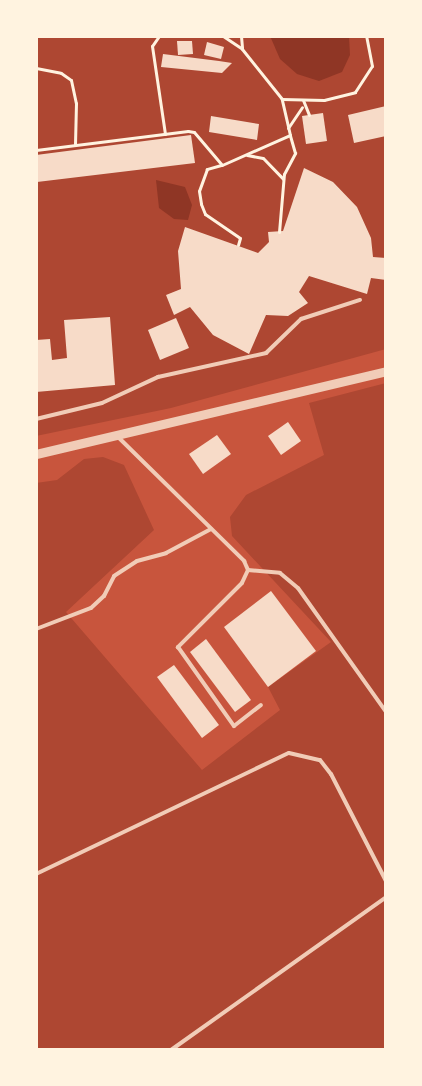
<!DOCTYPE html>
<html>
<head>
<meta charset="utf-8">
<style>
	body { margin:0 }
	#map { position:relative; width:422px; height:1086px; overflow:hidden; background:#c8553d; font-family:Raleway,sans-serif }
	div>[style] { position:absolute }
	.green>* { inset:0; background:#ae4732 }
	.water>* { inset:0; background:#8f3625 }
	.building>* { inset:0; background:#f7dbc8 }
	.path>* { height:3px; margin:-1.5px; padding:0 1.5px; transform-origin:1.5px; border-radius:1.5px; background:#fff3e0 }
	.service>* { height:4px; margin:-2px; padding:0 2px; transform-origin:2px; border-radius:2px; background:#f1ccb7 }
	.tertiary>* { height:9px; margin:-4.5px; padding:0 4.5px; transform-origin:4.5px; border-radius:4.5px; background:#f1ccb7 }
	span { translate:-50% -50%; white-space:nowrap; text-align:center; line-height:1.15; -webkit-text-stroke:5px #fff3e0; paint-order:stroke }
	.frame { position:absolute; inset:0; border:38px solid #fff3e0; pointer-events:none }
</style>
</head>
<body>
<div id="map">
	<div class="green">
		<div style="clip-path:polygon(36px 36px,386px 36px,386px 349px,171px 408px,36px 436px)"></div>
		<div style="clip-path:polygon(386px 383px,386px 1050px,36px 1050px,36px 483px,57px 480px,84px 459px,103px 457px,124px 465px,154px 530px,66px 612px,202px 770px,280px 710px,268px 687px,331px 642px,232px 536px,230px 517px,246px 495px,324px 455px,309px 403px)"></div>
	</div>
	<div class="water">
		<div style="clip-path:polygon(270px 36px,349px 36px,350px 55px,342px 72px,319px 81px,297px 74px,280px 59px)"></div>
		<div style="clip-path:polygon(156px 180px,185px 187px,192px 205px,188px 220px,174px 219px,159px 208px)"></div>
	</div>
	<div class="building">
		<div style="clip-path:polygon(177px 41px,192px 41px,193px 54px,178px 55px)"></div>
		<div style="clip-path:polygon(207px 42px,224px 47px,221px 59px,204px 55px)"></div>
		<div style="clip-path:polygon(163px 54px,219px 61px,232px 63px,222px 73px,161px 67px)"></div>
		<div style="clip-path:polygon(386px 106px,386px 136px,354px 143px,348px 115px)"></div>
		<div style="clip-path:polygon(323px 113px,327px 141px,306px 144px,302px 116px)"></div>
		<div style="clip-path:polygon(211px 116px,259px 124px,257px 140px,209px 132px)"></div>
		<div style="clip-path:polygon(191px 135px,195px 163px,37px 182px,36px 155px)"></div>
		<div style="clip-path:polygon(304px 168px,333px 182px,357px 207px,371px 238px,373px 257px,386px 258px,386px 280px,371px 278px,367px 294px,309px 276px,299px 292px,308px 303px,288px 316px,266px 315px,249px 354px,213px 335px,190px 307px,174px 315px,166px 295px,181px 289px,178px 251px,185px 227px,258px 253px,269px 242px,268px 232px,283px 231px)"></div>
		<div style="clip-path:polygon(110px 317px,115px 385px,36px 392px,36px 340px,50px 339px,52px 360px,67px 358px,64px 320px)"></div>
		<div style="clip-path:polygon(176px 318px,189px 348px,160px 360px,148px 330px)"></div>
		<div style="clip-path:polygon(288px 422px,301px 441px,281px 455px,268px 436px)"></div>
		<div style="clip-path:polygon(217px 435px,231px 454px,203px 474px,189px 454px)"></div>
		<div style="clip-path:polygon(271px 591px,316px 651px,268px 687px,224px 627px)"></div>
		<div style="clip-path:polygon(206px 639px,251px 700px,235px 712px,190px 652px)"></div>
		<div style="clip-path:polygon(174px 665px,219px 725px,202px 738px,157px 677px)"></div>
	</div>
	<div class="path">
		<div style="left:159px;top:36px;width:12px;rotate:125deg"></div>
		<div style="left:152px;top:46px;width:89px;rotate:81.6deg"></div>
		<div style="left:223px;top:36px;width:23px;rotate:34deg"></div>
		<div style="left:242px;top:49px;width:64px;rotate:51.3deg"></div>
		<div style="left:241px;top:36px;width:12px;rotate:85deg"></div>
		<div style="left:36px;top:68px;width:25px;rotate:11deg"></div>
		<div style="left:61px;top:73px;width:12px;rotate:35deg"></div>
		<div style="left:71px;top:80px;width:24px;rotate:78deg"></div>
		<div style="left:76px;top:103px;width:41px;rotate:91.4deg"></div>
		<div style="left:303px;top:100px;width:16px;rotate:68deg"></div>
		<div style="left:288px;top:128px;width:25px;rotate:-56deg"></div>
		<div style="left:36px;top:150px;width:153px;rotate:-7.1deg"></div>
		<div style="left:188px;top:131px;width:6px;rotate:9deg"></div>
		<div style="left:194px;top:132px;width:43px;rotate:49.7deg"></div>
		<div style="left:222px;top:165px;width:74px;rotate:-23.8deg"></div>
		<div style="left:290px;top:135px;width:37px;rotate:-103deg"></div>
		<div style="left:282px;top:99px;width:42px;rotate:1.4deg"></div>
		<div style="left:324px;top:100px;width:32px;rotate:-14deg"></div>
		<div style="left:355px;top:92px;width:31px;rotate:-57deg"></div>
		<div style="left:372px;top:66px;width:31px;rotate:-101deg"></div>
		<div style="left:247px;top:155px;width:16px;rotate:11deg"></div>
		<div style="left:263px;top:158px;width:29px;rotate:46deg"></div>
		<div style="left:221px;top:165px;width:15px;rotate:164deg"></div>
		<div style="left:207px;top:169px;width:23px;rotate:110deg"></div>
		<div style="left:199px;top:191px;width:13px;rotate:81deg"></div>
		<div style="left:201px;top:204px;width:11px;rotate:68deg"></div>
		<div style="left:205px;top:214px;width:42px;rotate:34.4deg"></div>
		<div style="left:240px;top:238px;width:7px;rotate:106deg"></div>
		<div style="left:279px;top:232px;width:58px;rotate:-85.1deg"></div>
		<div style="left:284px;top:174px;width:24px;rotate:-62deg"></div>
		<div style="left:295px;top:153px;width:19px;rotate:-106deg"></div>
	</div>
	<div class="service">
		<div style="left:36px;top:419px;width:68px;rotate:-13.6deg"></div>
		<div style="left:102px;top:403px;width:62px;rotate:-24.9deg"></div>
		<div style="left:158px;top:377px;width:111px;rotate:-12.5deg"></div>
		<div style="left:266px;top:353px;width:49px;rotate:-44.2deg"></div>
		<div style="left:301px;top:319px;width:62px;rotate:-17.9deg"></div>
		<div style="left:116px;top:435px;width:180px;rotate:44.5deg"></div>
		<div style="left:244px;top:561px;width:10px;rotate:66deg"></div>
		<div style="left:248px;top:570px;width:14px;rotate:115deg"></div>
		<div style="left:242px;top:583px;width:91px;rotate:135deg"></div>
		<div style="left:178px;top:647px;width:97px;rotate:54.7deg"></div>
		<div style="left:234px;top:726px;width:34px;rotate:-38deg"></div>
		<div style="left:248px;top:570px;width:32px;rotate:5deg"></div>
		<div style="left:280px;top:573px;width:23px;rotate:40deg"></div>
		<div style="left:298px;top:588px;width:152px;rotate:54.6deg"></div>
		<div style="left:36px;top:629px;width:59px;rotate:-20.9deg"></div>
		<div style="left:91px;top:608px;width:18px;rotate:-43deg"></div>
		<div style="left:104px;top:596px;width:22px;rotate:-63deg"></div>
		<div style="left:114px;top:576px;width:27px;rotate:-33deg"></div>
		<div style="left:137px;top:561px;width:30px;rotate:-15deg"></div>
		<div style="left:166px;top:553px;width:51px;rotate:-28.1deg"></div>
		<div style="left:36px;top:874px;width:280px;rotate:-25.6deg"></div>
		<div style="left:289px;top:753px;width:32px;rotate:13deg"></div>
		<div style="left:320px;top:760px;width:18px;rotate:52deg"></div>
		<div style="left:331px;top:774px;width:120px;rotate:62.8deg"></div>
		<div style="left:171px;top:1050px;width:264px;rotate:-35.4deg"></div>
	</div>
	<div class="tertiary">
		<div style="left:36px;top:454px;width:360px;rotate:-13.3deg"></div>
	</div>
	<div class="frame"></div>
</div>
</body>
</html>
